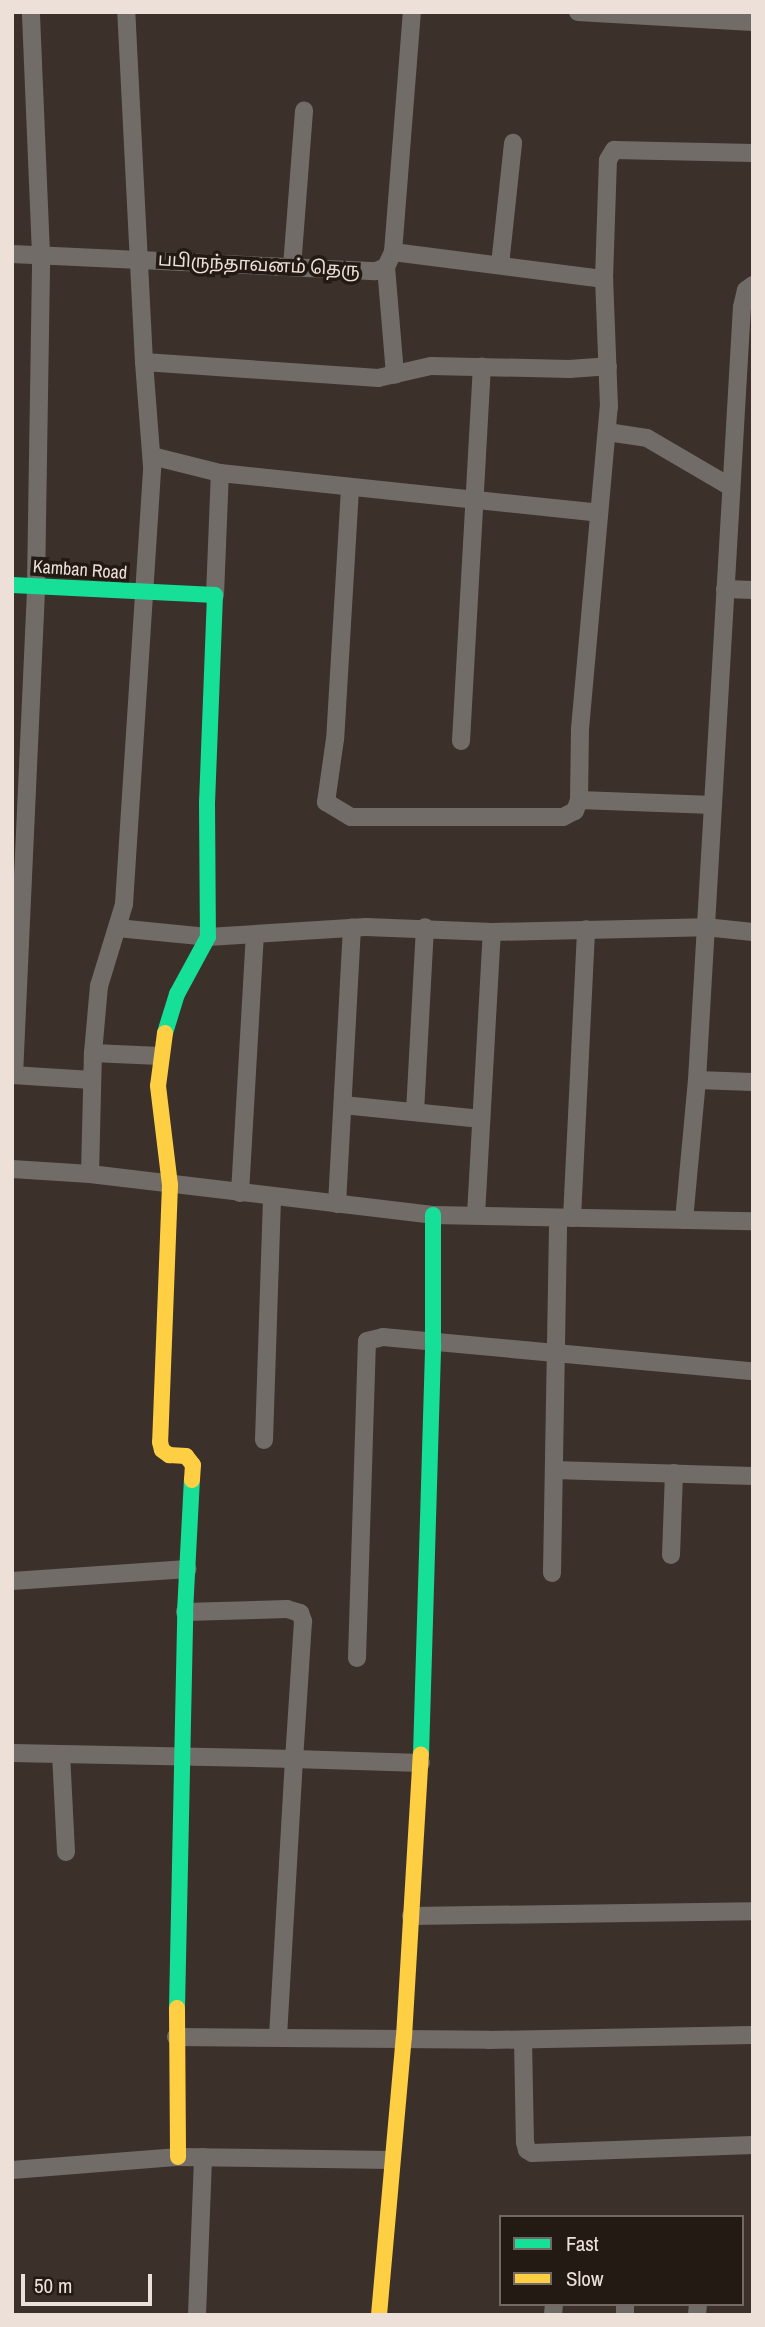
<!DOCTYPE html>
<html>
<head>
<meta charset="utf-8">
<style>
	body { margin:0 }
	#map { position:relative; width:765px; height:2327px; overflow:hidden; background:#3c312a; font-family:"Archivo Narrow","Noto Sans Tamil",sans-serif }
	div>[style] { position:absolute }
	.street>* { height:18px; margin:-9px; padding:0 9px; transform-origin:9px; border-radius:9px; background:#726c69 }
	.fast>* { height:16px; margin:-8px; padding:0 8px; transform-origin:8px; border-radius:8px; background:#16e098 }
	.slow>* { height:16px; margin:-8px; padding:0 8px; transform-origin:8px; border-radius:8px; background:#ffcf43 }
	span { translate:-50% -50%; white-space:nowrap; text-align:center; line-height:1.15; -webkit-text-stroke:7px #231a14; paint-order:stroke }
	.street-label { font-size:18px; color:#ede0d8 }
	.frame { position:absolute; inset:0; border:14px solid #ede0d8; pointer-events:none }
	.legend { position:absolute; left:499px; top:2215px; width:245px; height:91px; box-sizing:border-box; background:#231a14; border:2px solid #746962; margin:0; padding:9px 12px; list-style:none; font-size:21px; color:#ede0d8 }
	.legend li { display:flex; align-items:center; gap:14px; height:35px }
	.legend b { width:35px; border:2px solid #746962 }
	.scale { position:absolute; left:21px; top:2274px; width:131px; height:32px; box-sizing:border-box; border:4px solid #ede0d8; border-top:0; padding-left:9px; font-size:21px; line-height:24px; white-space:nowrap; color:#ede0d8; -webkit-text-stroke:5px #231a14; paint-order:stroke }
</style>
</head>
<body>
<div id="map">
	<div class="street">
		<div style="left:578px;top:12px;width:175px;rotate:3.3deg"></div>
		<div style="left:393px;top:252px;width:241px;rotate:-85.5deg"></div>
		<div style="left:12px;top:254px;width:364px;rotate:2.7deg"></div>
		<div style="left:376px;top:271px;width:11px;rotate:-22deg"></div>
		<div style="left:386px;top:267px;width:17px;rotate:-65deg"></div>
		<div style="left:393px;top:252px;width:213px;rotate:7.3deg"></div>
		<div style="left:604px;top:279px;width:119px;rotate:-88.1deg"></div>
		<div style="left:608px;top:160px;width:12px;rotate:-59deg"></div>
		<div style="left:614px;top:150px;width:139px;rotate:1.2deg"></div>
		<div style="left:500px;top:265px;width:123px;rotate:-83.9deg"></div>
		<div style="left:292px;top:267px;width:157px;rotate:-85.6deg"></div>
		<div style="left:386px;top:267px;width:108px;rotate:85.2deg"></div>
		<div style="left:144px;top:362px;width:235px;rotate:3.9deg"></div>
		<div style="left:378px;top:378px;width:54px;rotate:-12.8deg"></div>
		<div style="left:431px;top:366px;width:138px;rotate:1.2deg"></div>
		<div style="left:569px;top:369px;width:39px;rotate:-4deg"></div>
		<div style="left:607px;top:432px;width:40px;rotate:8.5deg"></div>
		<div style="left:647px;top:438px;width:97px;rotate:30.3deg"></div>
		<div style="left:152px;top:456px;width:70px;rotate:14deg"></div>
		<div style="left:220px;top:473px;width:381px;rotate:6deg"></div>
		<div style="left:350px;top:489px;width:250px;rotate:93.4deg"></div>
		<div style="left:335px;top:739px;width:64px;rotate:98.1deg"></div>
		<div style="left:326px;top:802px;width:29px;rotate:31deg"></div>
		<div style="left:351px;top:817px;width:212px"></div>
		<div style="left:563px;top:817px;width:13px;rotate:-27deg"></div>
		<div style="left:575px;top:811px;width:12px;rotate:-70deg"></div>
		<div style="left:579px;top:800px;width:134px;rotate:2.1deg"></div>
		<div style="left:725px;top:589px;width:28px;rotate:2deg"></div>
		<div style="left:215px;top:595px;width:122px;rotate:-87.7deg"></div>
		<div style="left:461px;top:741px;width:375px;rotate:-86.8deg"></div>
		<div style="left:579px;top:800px;width:71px;rotate:-89.2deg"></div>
		<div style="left:580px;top:729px;width:323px;rotate:-84.9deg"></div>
		<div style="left:609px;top:407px;width:128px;rotate:-92.2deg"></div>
		<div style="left:117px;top:928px;width:91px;rotate:5.6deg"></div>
		<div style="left:208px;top:937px;width:158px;rotate:-3.6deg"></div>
		<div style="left:366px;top:927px;width:126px;rotate:2.3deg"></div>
		<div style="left:492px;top:932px;width:213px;rotate:-1.3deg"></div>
		<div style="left:705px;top:927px;width:48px;rotate:5.9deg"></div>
		<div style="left:93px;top:1053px;width:67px;rotate:-84.9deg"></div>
		<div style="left:99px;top:986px;width:86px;rotate:-73deg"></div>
		<div style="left:124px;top:904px;width:439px;rotate:-86.3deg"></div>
		<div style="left:152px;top:466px;width:104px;rotate:-94.4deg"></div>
		<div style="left:144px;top:362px;width:350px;rotate:-92.9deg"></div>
		<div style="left:12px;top:1075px;width:80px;rotate:3.6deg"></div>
		<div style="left:14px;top:1075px;width:489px;rotate:-87.4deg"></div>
		<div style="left:36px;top:586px;width:332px;rotate:-89.1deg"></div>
		<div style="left:41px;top:254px;width:242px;rotate:-92.4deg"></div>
		<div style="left:697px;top:1080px;width:56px;rotate:2deg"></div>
		<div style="left:343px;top:1105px;width:139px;rotate:5.8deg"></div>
		<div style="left:415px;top:1112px;width:185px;rotate:-86.9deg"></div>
		<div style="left:12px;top:1169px;width:78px;rotate:3.7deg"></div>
		<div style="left:90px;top:1174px;width:345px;rotate:6.8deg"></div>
		<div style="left:433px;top:1215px;width:320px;rotate:1.1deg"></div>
		<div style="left:90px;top:1174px;width:121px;rotate:-88.6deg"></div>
		<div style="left:93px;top:1053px;width:67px;rotate:2.6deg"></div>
		<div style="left:240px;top:1193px;width:258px;rotate:-86.7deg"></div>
		<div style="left:337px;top:1204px;width:277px;rotate:-86.9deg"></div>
		<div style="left:476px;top:1215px;width:283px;rotate:-86.8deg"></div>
		<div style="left:572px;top:1218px;width:289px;rotate:-87.2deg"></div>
		<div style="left:684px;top:1220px;width:141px;rotate:-84.7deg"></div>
		<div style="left:697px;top:1080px;width:774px;rotate:-86.67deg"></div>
		<div style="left:742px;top:307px;width:17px;rotate:-77deg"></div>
		<div style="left:746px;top:290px;width:9px;rotate:-36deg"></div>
		<div style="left:264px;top:1440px;width:244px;rotate:-88.1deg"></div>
		<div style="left:554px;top:1470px;width:199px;rotate:1.7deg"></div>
		<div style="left:671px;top:1555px;width:82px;rotate:-87.9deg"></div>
		<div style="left:552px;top:1573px;width:355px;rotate:-89deg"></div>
		<div style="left:12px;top:1581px;width:176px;rotate:-3.9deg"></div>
		<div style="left:185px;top:1612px;width:102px;rotate:-1.7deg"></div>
		<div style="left:287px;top:1609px;width:14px;rotate:17deg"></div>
		<div style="left:300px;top:1613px;width:9px;rotate:69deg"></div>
		<div style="left:303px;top:1621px;width:138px;rotate:93.7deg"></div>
		<div style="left:294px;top:1759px;width:127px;rotate:1.8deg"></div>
		<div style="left:357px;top:1658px;width:317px;rotate:-88.2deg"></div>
		<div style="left:367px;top:1341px;width:16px;rotate:-14deg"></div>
		<div style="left:383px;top:1337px;width:372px;rotate:5.3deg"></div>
		<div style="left:12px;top:1753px;width:49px;rotate:1.2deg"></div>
		<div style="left:66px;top:1852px;width:98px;rotate:-92.9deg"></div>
		<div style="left:61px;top:1754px;width:233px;rotate:1.2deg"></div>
		<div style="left:294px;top:1759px;width:278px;rotate:93.3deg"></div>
		<div style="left:411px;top:1916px;width:342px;rotate:-0.8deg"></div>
		<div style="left:176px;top:2037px;width:313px;rotate:0.5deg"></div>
		<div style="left:489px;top:2040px;width:264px;rotate:-1.1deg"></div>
		<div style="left:523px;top:2040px;width:102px;rotate:88.9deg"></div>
		<div style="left:525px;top:2142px;width:8px;rotate:76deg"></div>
		<div style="left:527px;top:2150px;width:6px;rotate:31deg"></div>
		<div style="left:532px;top:2153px;width:221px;rotate:-2.1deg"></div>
		<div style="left:12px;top:2170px;width:167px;rotate:-4.5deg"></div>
		<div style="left:178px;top:2157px;width:213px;rotate:0.8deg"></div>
		<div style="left:197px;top:2315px;width:158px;rotate:-87.8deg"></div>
		<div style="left:553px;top:2315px;width:11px;rotate:-85deg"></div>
		<div style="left:625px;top:2315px;width:11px;rotate:-90deg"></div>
		<div style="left:697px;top:2315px;width:11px;rotate:-85deg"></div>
	</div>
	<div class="fast">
		<div style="left:12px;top:585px;width:203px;rotate:2.8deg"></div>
		<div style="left:215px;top:595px;width:207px;rotate:92.2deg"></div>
		<div style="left:207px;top:802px;width:135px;rotate:89.6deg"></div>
		<div style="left:208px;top:937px;width:65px;rotate:118.5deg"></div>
		<div style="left:177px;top:994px;width:41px;rotate:107.1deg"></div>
		<div style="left:421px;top:1755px;width:412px;rotate:-88.3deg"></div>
		<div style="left:433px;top:1343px;width:128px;rotate:-90deg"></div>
		<div style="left:177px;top:2008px;width:396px;rotate:-88.8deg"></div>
		<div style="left:185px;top:1612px;width:132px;rotate:-87deg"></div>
	</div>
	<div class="slow">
		<div style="left:165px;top:1033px;width:53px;rotate:97.5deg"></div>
		<div style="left:158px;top:1086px;width:100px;rotate:83.1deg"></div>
		<div style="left:170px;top:1185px;width:257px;rotate:92.2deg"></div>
		<div style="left:160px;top:1442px;width:8px;rotate:76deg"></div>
		<div style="left:162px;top:1450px;width:9px;rotate:36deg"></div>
		<div style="left:169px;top:1455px;width:17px;rotate:3deg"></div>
		<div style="left:186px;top:1456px;width:11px;rotate:52deg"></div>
		<div style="left:193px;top:1465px;width:15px;rotate:94deg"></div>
		<div style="left:177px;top:2008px;width:149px;rotate:89.6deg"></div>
		<div style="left:379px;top:2315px;width:279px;rotate:-84.9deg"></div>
		<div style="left:404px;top:2037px;width:283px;rotate:-86.6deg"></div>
	</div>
	<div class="street-label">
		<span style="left:259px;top:265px;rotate:3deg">பபிருந்தாவனம் தெரு</span>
		<span style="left:80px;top:570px;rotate:4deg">Kamban Road</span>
	</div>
	<div class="frame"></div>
	<ul class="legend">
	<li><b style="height:9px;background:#16e098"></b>Fast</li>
	<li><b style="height:9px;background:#ffcf43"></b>Slow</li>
	</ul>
	<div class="scale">50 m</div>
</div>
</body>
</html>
